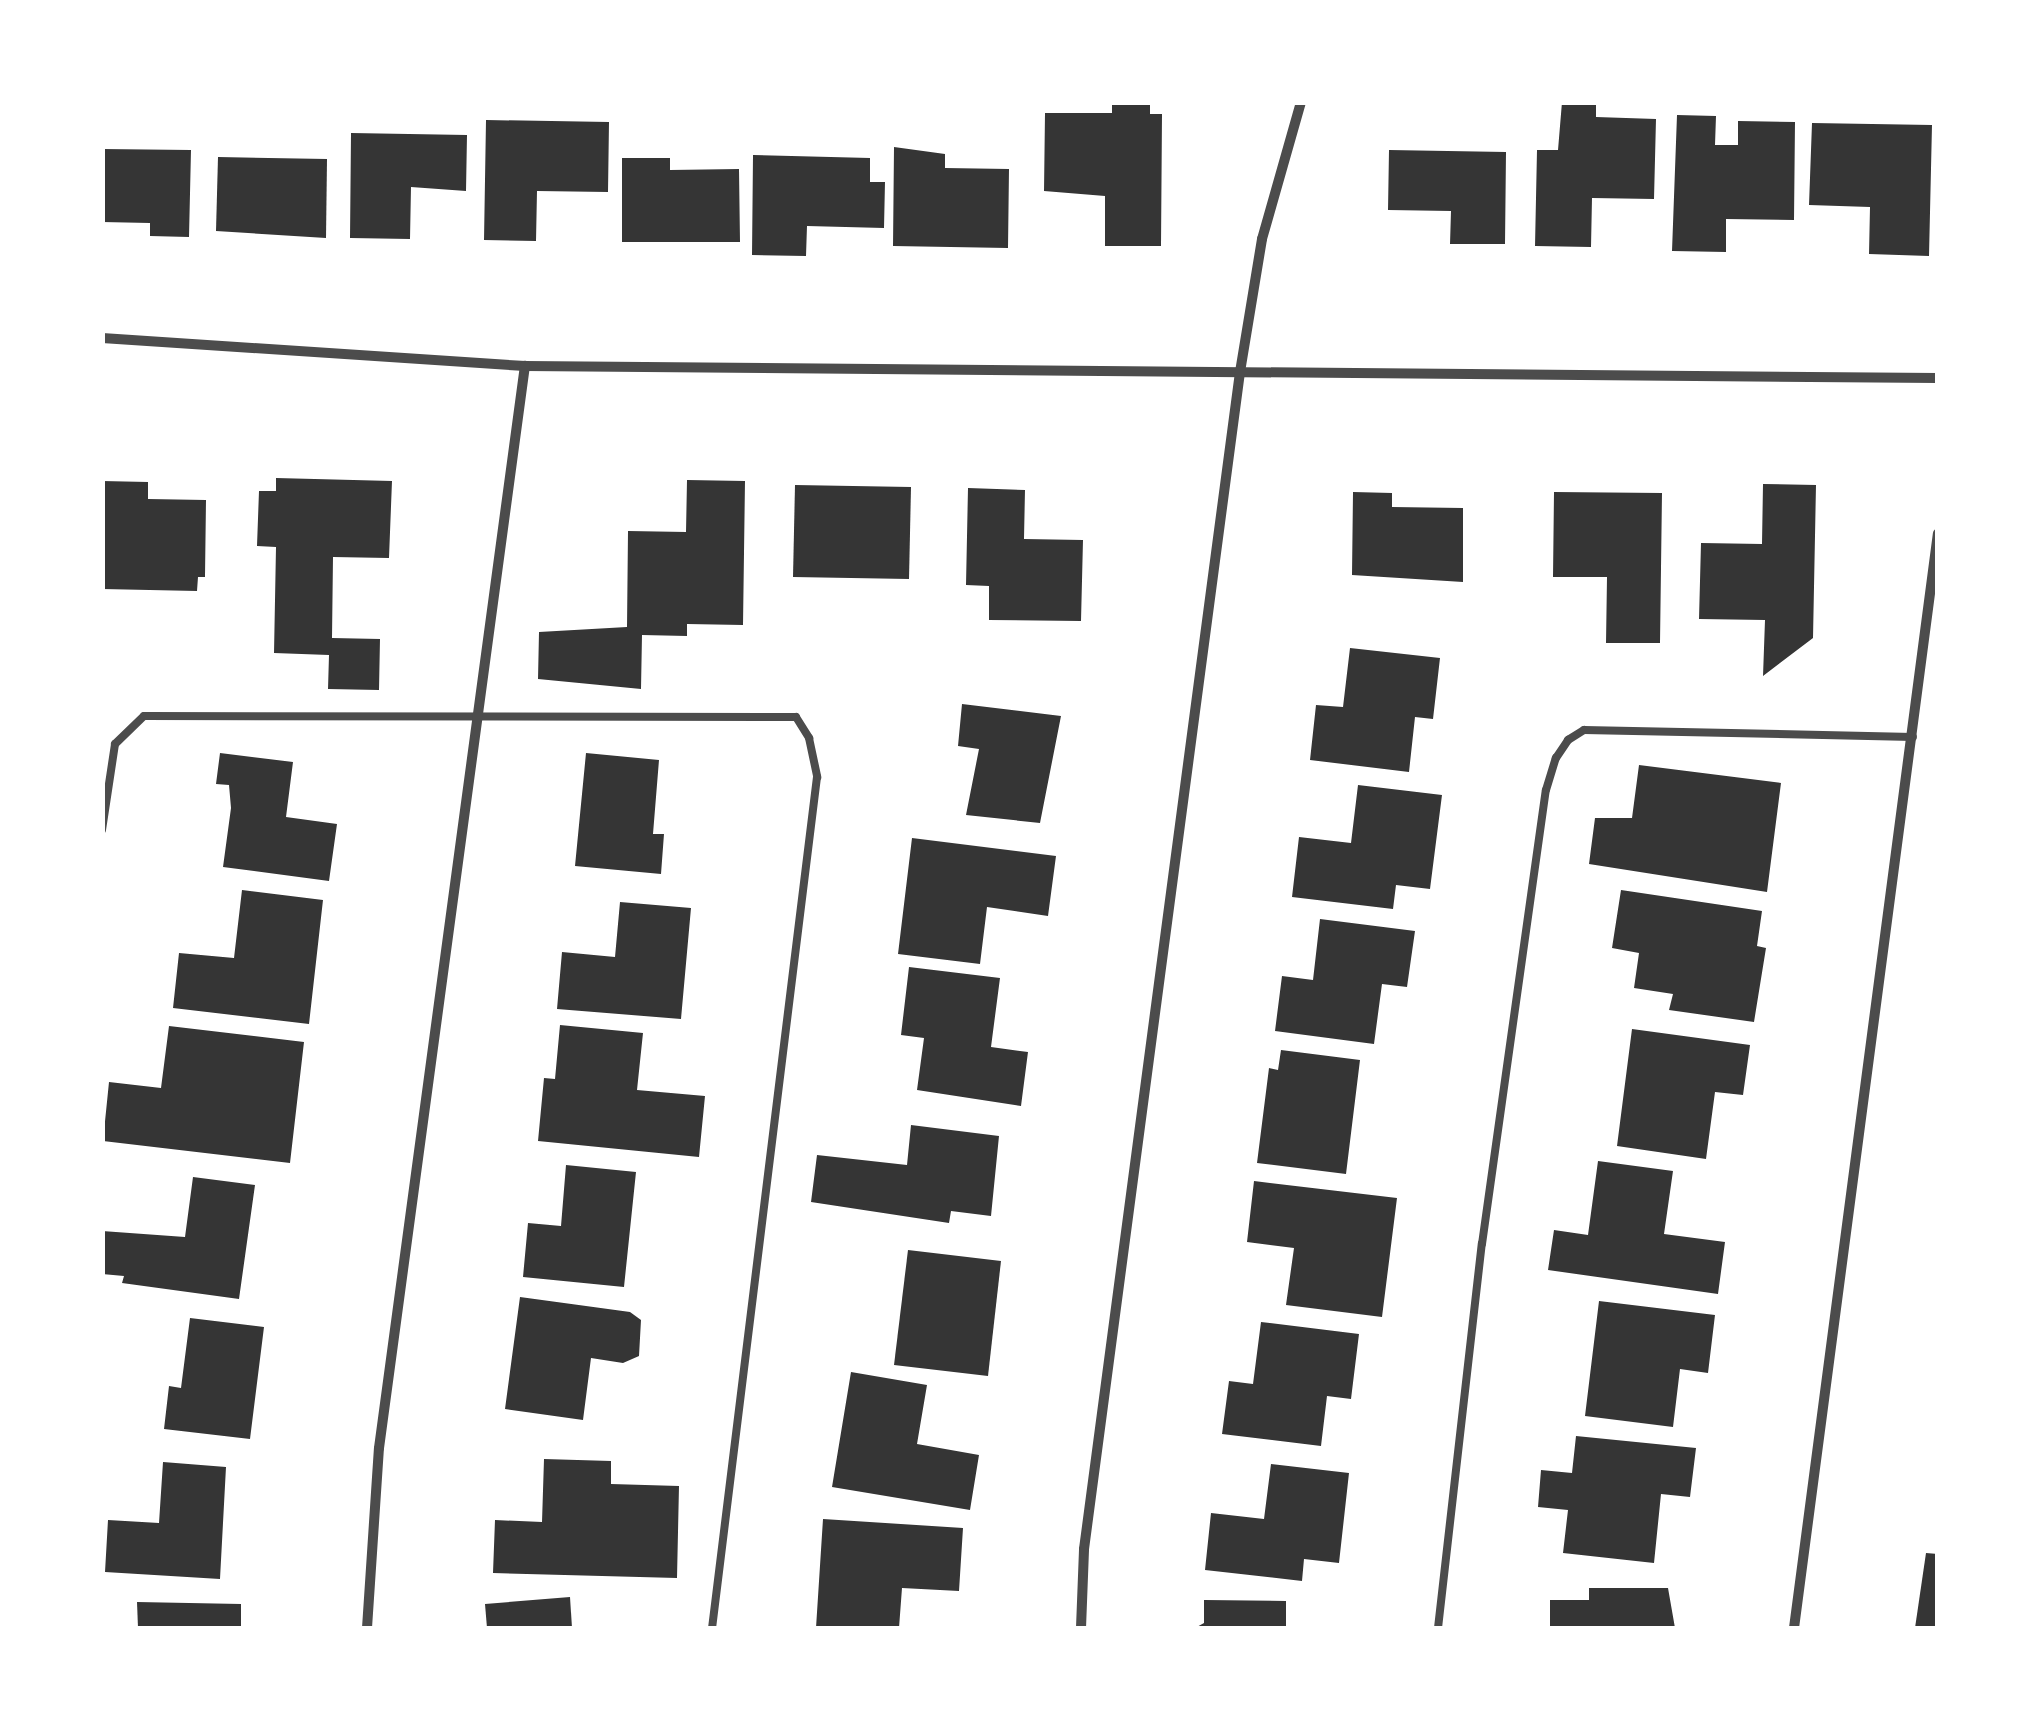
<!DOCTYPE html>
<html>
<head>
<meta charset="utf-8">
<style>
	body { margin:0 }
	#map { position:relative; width:2040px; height:1731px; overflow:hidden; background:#fff; font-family:"Varela Round",sans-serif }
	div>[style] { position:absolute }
	.building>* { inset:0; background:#353535 }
	.service>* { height:8px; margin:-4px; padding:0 4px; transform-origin:4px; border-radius:4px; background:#4c4c4c }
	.minor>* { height:10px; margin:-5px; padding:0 5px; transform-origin:5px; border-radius:5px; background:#4c4c4c }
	span { translate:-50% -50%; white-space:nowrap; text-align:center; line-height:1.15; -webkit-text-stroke:10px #fff; paint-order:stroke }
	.frame { position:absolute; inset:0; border:105px solid #fff; pointer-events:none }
</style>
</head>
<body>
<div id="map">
	<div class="building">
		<div style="clip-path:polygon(1112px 102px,1150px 102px,1150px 114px,1162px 114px,1161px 246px,1105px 246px,1105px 196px,1044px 191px,1045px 113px,1112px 113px)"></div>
		<div style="clip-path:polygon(1562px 102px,1596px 102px,1596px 117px,1656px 119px,1654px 199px,1592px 198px,1591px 247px,1535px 246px,1537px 150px,1558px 150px)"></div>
		<div style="clip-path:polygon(1677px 115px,1716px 116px,1715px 145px,1738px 145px,1738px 121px,1795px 122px,1794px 220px,1726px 219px,1726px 252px,1672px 251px)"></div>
		<div style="clip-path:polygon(486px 120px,609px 122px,608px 192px,537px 191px,536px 241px,484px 240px)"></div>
		<div style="clip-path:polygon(1812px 123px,1932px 125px,1929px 256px,1869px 254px,1870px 207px,1809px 205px)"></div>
		<div style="clip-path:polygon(351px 133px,467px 135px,466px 191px,411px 187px,410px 239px,350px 238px)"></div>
		<div style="clip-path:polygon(894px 147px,945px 154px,945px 168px,1009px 169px,1008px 248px,893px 246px)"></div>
		<div style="clip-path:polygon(102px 149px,191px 150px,189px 237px,150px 236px,150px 223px,102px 222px)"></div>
		<div style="clip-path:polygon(1389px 150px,1506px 152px,1505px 244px,1450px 244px,1451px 211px,1388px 210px)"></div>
		<div style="clip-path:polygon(753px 155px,870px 158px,870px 182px,885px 182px,884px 228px,807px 226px,806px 256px,752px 255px)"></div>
		<div style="clip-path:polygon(218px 157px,327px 159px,326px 238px,216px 231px)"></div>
		<div style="clip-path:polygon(622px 158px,670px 158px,670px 170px,739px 169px,740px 242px,622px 242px)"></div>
		<div style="clip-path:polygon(276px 478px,392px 481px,389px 558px,333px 557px,332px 638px,380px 639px,379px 690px,328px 689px,329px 655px,274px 653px,276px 547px,257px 546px,259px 491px,276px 491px)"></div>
		<div style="clip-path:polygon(687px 480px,745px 481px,743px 625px,687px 624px,687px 636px,642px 635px,641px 689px,538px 679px,539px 632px,627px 627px,628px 531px,686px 532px)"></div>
		<div style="clip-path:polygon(102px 481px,148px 482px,148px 499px,206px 500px,205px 577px,198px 577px,197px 591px,102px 589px)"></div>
		<div style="clip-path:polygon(1763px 484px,1816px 485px,1813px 638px,1763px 676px,1765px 620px,1699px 619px,1701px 543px,1762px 544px)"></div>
		<div style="clip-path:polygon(795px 485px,911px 487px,909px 579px,793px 577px)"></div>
		<div style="clip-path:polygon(968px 488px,1025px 490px,1024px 539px,1083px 540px,1081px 621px,989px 620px,989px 586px,966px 585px)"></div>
		<div style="clip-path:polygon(1353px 492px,1392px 493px,1392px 507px,1463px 508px,1463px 582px,1352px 575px)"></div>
		<div style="clip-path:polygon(1554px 492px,1662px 493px,1660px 643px,1606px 643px,1607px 577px,1553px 577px)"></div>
		<div style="clip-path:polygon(1350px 648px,1440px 658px,1433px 719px,1415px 717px,1409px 772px,1310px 760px,1316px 705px,1343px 707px)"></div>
		<div style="clip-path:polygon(962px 704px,1061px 716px,1040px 823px,966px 815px,979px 749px,958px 746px)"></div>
		<div style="clip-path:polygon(220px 753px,293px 762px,286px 817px,337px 824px,329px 881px,223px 867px,231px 808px,229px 785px,216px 784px)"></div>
		<div style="clip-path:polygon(586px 753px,659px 760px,653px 834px,664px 834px,661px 874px,575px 866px)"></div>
		<div style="clip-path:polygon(1639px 765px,1781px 783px,1767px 892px,1589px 864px,1595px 818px,1632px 818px)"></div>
		<div style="clip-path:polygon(1358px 785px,1442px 795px,1430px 889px,1396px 885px,1393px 909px,1292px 897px,1299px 837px,1351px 843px)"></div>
		<div style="clip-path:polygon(912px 838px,1056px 856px,1048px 916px,987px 907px,980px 964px,898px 954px)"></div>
		<div style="clip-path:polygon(242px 890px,323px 900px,309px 1024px,173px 1008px,179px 953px,234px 958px)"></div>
		<div style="clip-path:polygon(1621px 890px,1762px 911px,1757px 946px,1766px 948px,1754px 1022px,1669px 1010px,1673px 994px,1634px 988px,1639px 953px,1612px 948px)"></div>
		<div style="clip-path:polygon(620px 902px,691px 908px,681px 1019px,557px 1009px,562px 952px,615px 957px)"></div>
		<div style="clip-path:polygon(1320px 919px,1415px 931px,1407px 987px,1382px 984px,1374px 1044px,1275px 1031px,1282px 976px,1313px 980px)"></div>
		<div style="clip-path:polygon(909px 967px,1000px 978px,991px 1047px,1028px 1052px,1021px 1106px,917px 1090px,924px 1038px,901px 1035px)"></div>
		<div style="clip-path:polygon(560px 1025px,643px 1033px,637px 1090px,705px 1096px,699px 1157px,538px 1141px,544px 1078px,555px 1079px)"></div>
		<div style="clip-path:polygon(169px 1026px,304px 1042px,290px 1163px,103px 1141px,109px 1082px,161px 1088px)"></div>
		<div style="clip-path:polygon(1632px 1029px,1750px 1045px,1743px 1095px,1715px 1092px,1706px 1159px,1617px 1146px)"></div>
		<div style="clip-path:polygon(1281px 1050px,1360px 1060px,1346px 1174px,1257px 1163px,1269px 1068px,1278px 1070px)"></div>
		<div style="clip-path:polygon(911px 1125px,999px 1136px,991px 1216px,951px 1211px,949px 1223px,811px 1202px,817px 1155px,907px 1165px)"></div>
		<div style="clip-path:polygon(1598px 1161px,1673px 1171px,1664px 1234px,1725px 1242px,1718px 1294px,1548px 1270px,1554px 1230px,1588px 1235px)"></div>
		<div style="clip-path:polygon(566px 1165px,636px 1172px,624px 1287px,523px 1277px,528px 1223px,561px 1226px)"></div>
		<div style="clip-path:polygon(193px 1177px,255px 1185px,239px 1299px,122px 1283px,124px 1276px,102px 1274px,102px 1231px,185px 1237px)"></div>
		<div style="clip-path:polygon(1254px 1181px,1397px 1198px,1382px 1317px,1286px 1305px,1294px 1248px,1247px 1242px)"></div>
		<div style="clip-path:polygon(908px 1250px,1001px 1261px,988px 1376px,894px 1365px)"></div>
		<div style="clip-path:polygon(520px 1297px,630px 1312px,641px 1320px,639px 1356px,623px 1363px,591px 1358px,583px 1420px,505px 1409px)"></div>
		<div style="clip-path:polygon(1599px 1301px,1715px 1315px,1708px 1373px,1680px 1369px,1673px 1427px,1585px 1416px)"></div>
		<div style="clip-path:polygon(190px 1318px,264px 1327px,250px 1439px,164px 1429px,169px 1386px,181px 1388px)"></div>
		<div style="clip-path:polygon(1261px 1322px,1359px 1334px,1351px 1399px,1327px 1396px,1321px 1446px,1222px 1434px,1229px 1381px,1253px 1384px)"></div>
		<div style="clip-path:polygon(851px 1372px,927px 1385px,917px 1444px,979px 1455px,970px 1510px,832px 1487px)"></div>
		<div style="clip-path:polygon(1576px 1436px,1696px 1448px,1690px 1497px,1661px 1494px,1654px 1563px,1563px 1553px,1568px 1510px,1538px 1507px,1541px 1470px,1572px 1473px)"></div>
		<div style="clip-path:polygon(544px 1459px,611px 1461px,611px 1484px,679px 1486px,677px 1578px,493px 1573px,495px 1520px,542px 1522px)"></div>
		<div style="clip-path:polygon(163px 1462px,226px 1467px,220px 1579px,105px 1572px,108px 1520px,159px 1523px)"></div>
		<div style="clip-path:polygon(1271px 1464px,1349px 1473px,1339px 1563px,1304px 1559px,1302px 1581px,1205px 1570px,1211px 1513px,1264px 1519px)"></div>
		<div style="clip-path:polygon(823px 1519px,963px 1528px,959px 1591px,902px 1588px,899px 1628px,816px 1628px)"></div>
		<div style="clip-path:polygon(1926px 1553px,1938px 1554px,1938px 1628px,1915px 1628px)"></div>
		<div style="clip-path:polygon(1589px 1588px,1668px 1588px,1675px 1628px,1550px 1628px,1550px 1600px,1589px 1600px)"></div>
		<div style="clip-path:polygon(570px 1597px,572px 1628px,487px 1628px,485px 1604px)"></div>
		<div style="clip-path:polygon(1204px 1600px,1286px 1601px,1286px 1628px,1195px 1628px,1204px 1623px)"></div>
		<div style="clip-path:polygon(137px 1602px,241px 1604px,241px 1628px,138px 1628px)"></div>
	</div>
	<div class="service">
		<div style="left:102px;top:830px;width:87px;rotate:-81.4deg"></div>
		<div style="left:115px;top:744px;width:40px;rotate:-44deg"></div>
		<div style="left:144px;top:716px;width:652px;rotate:0.09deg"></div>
		<div style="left:796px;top:717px;width:25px;rotate:58deg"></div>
		<div style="left:809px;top:738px;width:40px;rotate:78deg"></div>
		<div style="left:817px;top:777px;width:857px;rotate:97.03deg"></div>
		<div style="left:1438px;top:1628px;width:387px;rotate:-83.5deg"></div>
		<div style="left:1482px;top:1244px;width:458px;rotate:-82deg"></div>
		<div style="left:1546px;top:790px;width:34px;rotate:-73deg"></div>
		<div style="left:1556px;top:758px;width:22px;rotate:-56deg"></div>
		<div style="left:1568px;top:740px;width:19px;rotate:-32deg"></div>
		<div style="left:1584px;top:730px;width:329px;rotate:1.2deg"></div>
	</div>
	<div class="minor">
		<div style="left:102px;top:338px;width:424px;rotate:3.8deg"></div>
		<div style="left:525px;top:366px;width:1413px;rotate:0.49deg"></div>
		<div style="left:367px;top:1628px;width:180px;rotate:-86.2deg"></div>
		<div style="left:379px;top:1448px;width:1092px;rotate:-82.32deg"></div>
		<div style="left:1081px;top:1628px;width:79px;rotate:-87.8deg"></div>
		<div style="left:1084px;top:1549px;width:1187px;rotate:-82.45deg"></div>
		<div style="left:1240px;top:372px;width:135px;rotate:-80.6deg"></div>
		<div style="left:1262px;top:239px;width:142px;rotate:-74.1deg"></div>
		<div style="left:1794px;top:1628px;width:1104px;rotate:-82.51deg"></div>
	</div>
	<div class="frame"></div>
</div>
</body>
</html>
